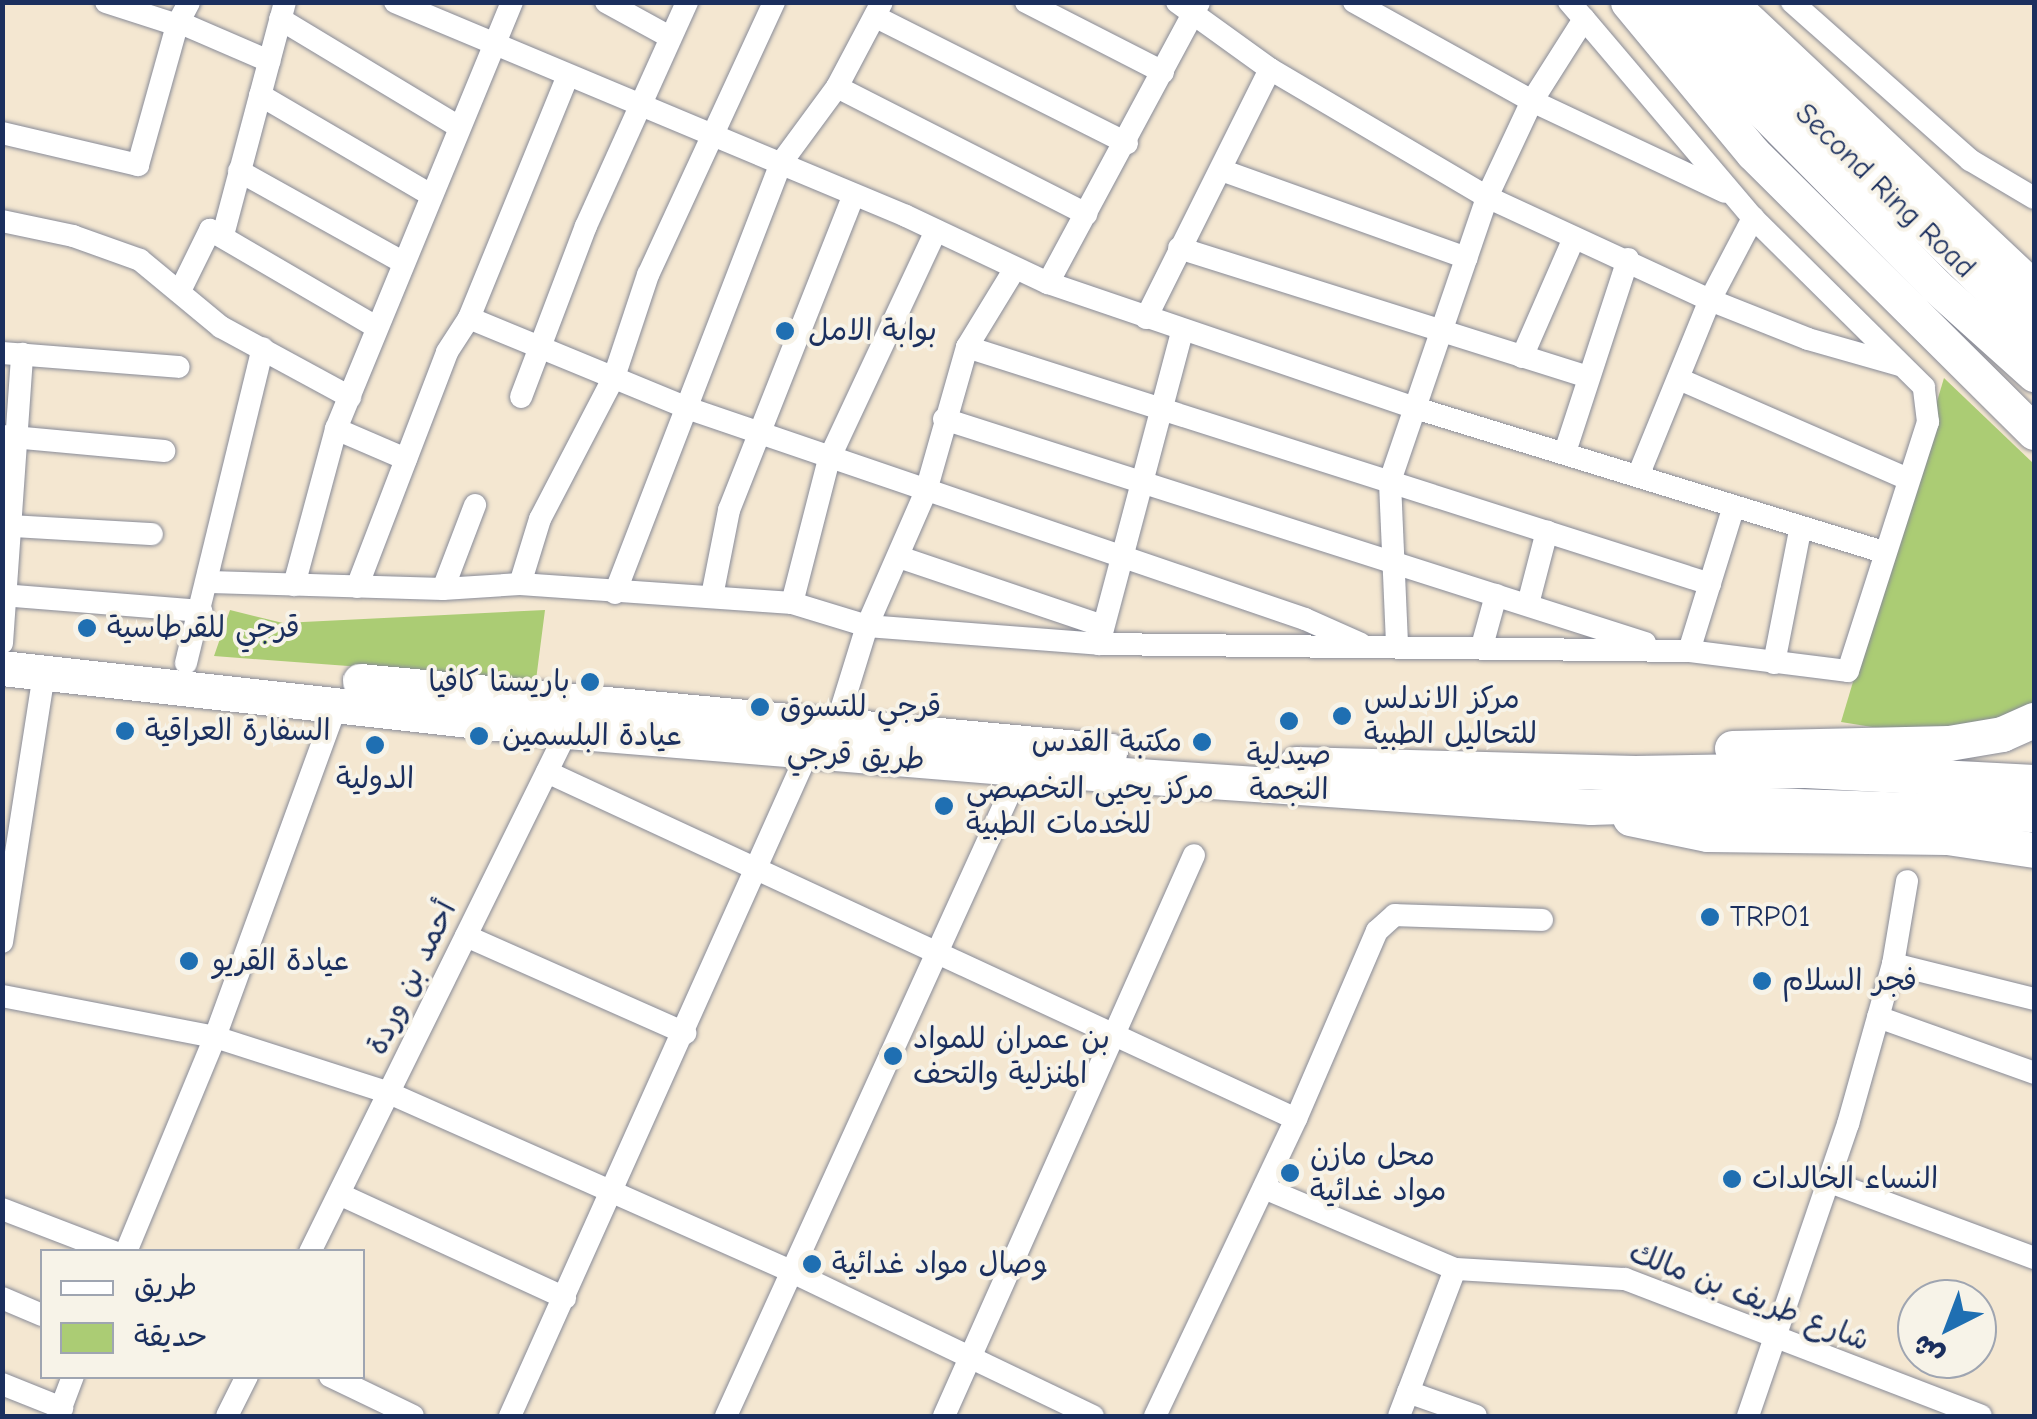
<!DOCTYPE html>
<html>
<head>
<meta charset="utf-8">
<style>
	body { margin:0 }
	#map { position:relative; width:2037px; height:1419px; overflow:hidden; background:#f4e7d1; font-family:"Comic Neue","Playpen Sans Arabic",sans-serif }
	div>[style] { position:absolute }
	.green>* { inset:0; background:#abcc74 }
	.roads { filter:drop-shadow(0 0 2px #888b98) drop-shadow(0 0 2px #888b98) }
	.minor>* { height:22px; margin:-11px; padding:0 11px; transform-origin:11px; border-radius:11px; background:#fff }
	.highway>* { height:35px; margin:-17.5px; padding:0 17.5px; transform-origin:17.5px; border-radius:17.5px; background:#fff }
	.dots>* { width:28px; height:28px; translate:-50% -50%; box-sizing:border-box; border:5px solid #f7f3e8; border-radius:50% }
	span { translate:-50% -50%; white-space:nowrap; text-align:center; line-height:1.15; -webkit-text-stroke:8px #f7f3e8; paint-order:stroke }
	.street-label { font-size:30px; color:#1b2f5e }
	.poi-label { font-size:30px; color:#1b2f5e }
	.left { translate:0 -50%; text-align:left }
	.right { translate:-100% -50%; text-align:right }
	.frame { position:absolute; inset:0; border:5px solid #1b2f5e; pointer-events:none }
	.legend { position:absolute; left:40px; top:1249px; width:325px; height:130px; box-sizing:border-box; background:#f7f3e8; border:2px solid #9fa5b1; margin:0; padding:12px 18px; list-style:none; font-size:30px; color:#1b2f5e }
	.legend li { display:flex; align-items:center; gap:20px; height:50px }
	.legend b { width:50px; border:2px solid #9fa5b1 }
	.north { position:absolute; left:1897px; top:1279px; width:100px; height:100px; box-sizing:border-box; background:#f7f3e8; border:2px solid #9fa5b1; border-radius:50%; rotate:222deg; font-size:28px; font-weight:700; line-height:40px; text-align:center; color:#1b2f5e }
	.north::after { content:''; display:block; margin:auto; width:35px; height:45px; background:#1f6fb2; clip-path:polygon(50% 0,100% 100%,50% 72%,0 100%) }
</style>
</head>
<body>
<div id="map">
	<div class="green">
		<div style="clip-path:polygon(1944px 378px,2034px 464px,2034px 701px,2020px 713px,1960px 729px,1897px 731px,1841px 722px)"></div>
		<div style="clip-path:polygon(230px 610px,283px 623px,545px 610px,536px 680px,214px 656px)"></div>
	</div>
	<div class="roads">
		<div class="minor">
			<div style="left:106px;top:2px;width:75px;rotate:17.9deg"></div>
			<div style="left:177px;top:25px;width:26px;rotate:-62deg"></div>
			<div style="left:395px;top:2px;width:554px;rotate:22.72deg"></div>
			<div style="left:906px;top:216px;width:157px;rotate:25.3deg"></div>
			<div style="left:1048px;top:283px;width:385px;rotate:18.8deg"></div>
			<div style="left:1412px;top:407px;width:492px;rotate:17.1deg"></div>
			<div style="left:606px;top:2px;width:73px;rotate:28.7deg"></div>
			<div style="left:1026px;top:2px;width:154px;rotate:27.1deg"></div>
			<div style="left:1177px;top:2px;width:115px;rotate:35.8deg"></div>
			<div style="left:1270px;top:69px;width:252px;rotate:30.5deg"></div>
			<div style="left:1487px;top:197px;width:246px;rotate:24.8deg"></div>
			<div style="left:1710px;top:300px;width:105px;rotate:21.7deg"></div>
			<div style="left:1808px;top:339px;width:95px;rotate:15.9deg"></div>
			<div style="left:1354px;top:2px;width:204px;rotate:29.1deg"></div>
			<div style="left:1532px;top:101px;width:213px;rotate:25.2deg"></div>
			<div style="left:1792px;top:2px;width:238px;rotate:41.6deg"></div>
			<div style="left:1970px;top:160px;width:74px;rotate:30.7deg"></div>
			<div style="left:876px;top:17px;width:281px;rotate:26.7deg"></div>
			<div style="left:280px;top:19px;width:209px;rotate:31.1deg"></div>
			<div style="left:183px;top:24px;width:94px;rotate:23.3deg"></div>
			<div style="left:837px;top:87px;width:280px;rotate:27deg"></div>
			<div style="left:260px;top:95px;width:198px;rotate:30.3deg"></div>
			<div style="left:2px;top:133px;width:140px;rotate:13.2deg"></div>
			<div style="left:138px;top:165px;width:145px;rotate:-74.4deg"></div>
			<div style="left:1221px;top:170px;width:261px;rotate:19.7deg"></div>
			<div style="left:239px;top:171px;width:185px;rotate:29.1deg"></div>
			<div style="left:2px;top:221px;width:73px;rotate:11.9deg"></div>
			<div style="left:73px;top:236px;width:71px;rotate:19.7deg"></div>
			<div style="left:140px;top:260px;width:105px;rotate:39.6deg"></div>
			<div style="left:221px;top:327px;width:147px;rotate:28.5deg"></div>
			<div style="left:223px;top:235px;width:241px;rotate:-75.1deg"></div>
			<div style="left:1179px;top:248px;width:429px;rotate:17.5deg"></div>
			<div style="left:1048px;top:283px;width:319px;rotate:-61.7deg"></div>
			<div style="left:181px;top:289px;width:66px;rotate:-63.8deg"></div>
			<div style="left:210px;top:230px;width:192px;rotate:30.3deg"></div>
			<div style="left:469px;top:318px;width:236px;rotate:22.4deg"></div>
			<div style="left:687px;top:408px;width:653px;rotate:18.85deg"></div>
			<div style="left:1305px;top:619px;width:61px;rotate:24.1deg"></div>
			<div style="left:1146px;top:318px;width:278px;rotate:-63.5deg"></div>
			<div style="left:967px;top:347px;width:780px;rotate:17.69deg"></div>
			<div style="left:2px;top:353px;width:177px;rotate:4.5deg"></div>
			<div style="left:1522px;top:357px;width:130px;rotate:-66.4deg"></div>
			<div style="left:1679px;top:379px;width:250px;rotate:23.6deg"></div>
			<div style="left:521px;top:397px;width:183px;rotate:-69.2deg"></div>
			<div style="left:586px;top:226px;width:246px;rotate:-65.7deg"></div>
			<div style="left:944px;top:419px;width:736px;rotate:17.72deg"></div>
			<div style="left:336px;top:429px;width:76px;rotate:23.2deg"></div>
			<div style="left:2px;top:436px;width:163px;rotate:5.3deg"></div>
			<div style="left:1565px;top:452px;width:203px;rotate:-71.9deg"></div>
			<div style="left:1638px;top:476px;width:190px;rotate:-67.8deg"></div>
			<div style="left:1710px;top:300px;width:93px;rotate:-62.3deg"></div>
			<div style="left:12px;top:526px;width:140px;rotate:3.3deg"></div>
			<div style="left:899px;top:557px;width:215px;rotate:18.7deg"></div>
			<div style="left:210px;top:582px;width:233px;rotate:1.7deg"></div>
			<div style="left:443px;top:589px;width:77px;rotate:-3.7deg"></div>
			<div style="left:520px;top:584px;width:273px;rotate:4deg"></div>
			<div style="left:792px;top:603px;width:78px;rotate:17deg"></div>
			<div style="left:867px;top:626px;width:233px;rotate:4.4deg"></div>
			<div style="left:1099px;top:644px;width:590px;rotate:0.68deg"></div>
			<div style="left:1689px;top:651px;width:160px;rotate:7.2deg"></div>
			<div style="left:1848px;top:671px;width:262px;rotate:-72.2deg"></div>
			<div style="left:1928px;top:422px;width:35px;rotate:-97deg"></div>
			<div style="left:1924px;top:387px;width:240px;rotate:-135.3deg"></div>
			<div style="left:1753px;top:218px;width:261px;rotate:-130.3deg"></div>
			<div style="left:520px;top:584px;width:68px;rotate:-72.9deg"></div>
			<div style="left:540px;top:519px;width:160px;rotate:-62.5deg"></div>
			<div style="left:614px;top:377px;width:108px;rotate:-71.6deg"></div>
			<div style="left:648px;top:275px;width:301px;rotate:-65.2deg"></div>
			<div style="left:294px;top:585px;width:162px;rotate:-74.9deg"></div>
			<div style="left:336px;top:429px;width:462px;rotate:-67.6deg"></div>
			<div style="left:357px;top:587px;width:252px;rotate:-69deg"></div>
			<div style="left:447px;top:352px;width:40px;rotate:-57.1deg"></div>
			<div style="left:469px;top:318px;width:262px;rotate:-67.8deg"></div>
			<div style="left:443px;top:589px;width:90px;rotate:-69.1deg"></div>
			<div style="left:615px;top:593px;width:461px;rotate:-68.9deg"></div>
			<div style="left:781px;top:163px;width:94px;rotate:-53.6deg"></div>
			<div style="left:837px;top:87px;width:96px;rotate:-62.1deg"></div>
			<div style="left:2px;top:595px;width:200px;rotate:4.6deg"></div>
			<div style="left:712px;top:596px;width:88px;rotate:-78.8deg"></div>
			<div style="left:729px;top:510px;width:339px;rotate:-68.4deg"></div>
			<div style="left:792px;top:603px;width:149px;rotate:-75.6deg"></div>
			<div style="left:829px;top:459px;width:252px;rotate:-64.9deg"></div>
			<div style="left:1528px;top:604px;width:75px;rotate:-75.4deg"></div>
			<div style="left:2px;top:643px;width:290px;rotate:-86deg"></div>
			<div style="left:1397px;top:643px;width:162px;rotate:-92.5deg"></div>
			<div style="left:1390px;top:481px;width:300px;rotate:-71.1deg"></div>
			<div style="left:1487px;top:197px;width:106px;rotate:-64.9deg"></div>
			<div style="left:1532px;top:101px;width:97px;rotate:-57.6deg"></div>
			<div style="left:1584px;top:19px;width:23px;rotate:-131deg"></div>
			<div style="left:1099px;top:644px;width:324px;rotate:-75.1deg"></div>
			<div style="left:1482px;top:646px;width:53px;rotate:-74.6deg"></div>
			<div style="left:1689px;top:651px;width:149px;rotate:-72.8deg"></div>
			<div style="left:186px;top:663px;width:324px;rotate:-76.3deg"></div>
			<div style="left:1774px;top:663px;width:136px;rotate:-78.9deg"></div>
			<div style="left:836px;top:726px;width:105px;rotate:-72.8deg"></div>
			<div style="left:867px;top:626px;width:147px;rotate:-66.4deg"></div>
			<div style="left:926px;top:491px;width:150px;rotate:-74.1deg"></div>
			<div style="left:967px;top:347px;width:90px;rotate:-58.6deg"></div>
			<div style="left:547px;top:772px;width:825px;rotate:24.86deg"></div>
			<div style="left:1296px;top:1119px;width:205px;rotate:-66.7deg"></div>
			<div style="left:1377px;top:931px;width:24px;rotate:-42deg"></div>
			<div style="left:1395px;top:915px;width:147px;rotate:1.9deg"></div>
			<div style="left:466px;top:936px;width:240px;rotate:23.9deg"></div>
			<div style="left:2px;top:942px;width:272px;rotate:-81.1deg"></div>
			<div style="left:1893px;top:964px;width:145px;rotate:13.9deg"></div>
			<div style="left:2px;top:996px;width:217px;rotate:10.9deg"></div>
			<div style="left:215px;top:1037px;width:183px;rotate:17.8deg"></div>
			<div style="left:389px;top:1093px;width:436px;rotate:23.9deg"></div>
			<div style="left:788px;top:1270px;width:338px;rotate:25.6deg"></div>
			<div style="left:1878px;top:1017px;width:166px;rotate:19.7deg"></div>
			<div style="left:1830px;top:1182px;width:218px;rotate:20.4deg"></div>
			<div style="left:1264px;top:1188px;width:207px;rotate:23deg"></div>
			<div style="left:1455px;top:1269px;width:170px;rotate:3.4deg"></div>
			<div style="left:1625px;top:1279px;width:381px;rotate:21deg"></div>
			<div style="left:339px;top:1194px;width:249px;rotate:24.7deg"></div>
			<div style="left:2px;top:1209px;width:120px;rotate:21deg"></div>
			<div style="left:126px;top:1252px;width:233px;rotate:-67.5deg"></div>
			<div style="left:215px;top:1037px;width:359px;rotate:-69.9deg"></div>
			<div style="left:310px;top:1252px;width:581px;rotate:-63.74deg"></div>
			<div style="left:2px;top:1298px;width:43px;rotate:23deg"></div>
			<div style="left:330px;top:1376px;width:92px;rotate:25.7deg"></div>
			<div style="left:2px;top:1384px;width:65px;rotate:21.8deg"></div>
			<div style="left:1408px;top:1392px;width:72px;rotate:19.4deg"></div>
			<div style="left:58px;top:1416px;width:43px;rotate:-69.4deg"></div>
			<div style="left:227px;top:1416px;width:45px;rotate:-63.4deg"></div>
			<div style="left:510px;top:1416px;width:728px;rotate:-65.83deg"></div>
			<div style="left:726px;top:1416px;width:712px;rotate:-65.52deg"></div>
			<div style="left:944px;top:1416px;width:614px;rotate:-65.98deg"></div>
			<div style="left:1155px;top:1416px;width:329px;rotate:-64.6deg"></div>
			<div style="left:1399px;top:1416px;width:157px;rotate:-69.1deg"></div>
			<div style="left:1748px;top:1416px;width:309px;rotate:-71.1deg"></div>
			<div style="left:1848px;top:1124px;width:166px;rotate:-74.3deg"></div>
			<div style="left:1893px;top:964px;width:84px;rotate:-80.4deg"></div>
		</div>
		<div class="highway">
			<div style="left:1628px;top:2px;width:196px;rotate:50.4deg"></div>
			<div style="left:1753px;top:153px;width:396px;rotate:44.8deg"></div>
			<div style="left:1693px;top:2px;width:474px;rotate:44deg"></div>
			<div style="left:1729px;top:2px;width:418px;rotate:43.2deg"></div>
			<div style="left:1664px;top:11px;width:387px;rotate:45.3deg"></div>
			<div style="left:1936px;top:286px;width:132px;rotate:41.9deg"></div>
			<div style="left:2px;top:668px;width:569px;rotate:6.36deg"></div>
			<div style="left:567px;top:731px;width:456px;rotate:4.7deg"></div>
			<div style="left:1021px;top:768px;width:571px;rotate:3.91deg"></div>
			<div style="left:1591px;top:807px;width:122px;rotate:-1.9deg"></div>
			<div style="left:1713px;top:803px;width:321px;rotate:2deg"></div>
			<div style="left:360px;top:681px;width:753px;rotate:5.33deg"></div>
			<div style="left:1732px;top:748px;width:217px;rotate:-1.3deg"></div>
			<div style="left:1949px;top:743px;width:54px;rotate:-9.6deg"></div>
			<div style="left:2002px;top:734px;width:35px;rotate:-24deg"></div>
			<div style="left:1296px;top:764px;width:339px;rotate:1.5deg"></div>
			<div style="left:1635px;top:773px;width:170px;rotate:-1deg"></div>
			<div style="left:1805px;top:770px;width:229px;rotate:3deg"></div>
			<div style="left:1630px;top:818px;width:79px;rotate:11.7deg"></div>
			<div style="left:1707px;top:834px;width:240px;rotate:0.7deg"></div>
			<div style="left:1947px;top:837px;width:88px;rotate:8.5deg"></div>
		</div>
	</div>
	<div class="dots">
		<div style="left:785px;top:331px;background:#1f6fb2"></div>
		<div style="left:87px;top:628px;background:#1f6fb2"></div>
		<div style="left:590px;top:682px;background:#1f6fb2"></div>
		<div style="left:760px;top:707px;background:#1f6fb2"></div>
		<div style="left:1342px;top:716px;background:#1f6fb2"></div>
		<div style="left:1289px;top:721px;background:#1f6fb2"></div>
		<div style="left:125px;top:731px;background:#1f6fb2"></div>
		<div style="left:479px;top:736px;background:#1f6fb2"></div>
		<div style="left:1202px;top:742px;background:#1f6fb2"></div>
		<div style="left:375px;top:745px;background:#1f6fb2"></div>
		<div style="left:944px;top:806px;background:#1f6fb2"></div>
		<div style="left:1710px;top:917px;background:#1f6fb2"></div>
		<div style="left:189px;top:961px;background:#1f6fb2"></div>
		<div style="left:1762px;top:981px;background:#1f6fb2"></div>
		<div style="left:893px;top:1056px;background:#1f6fb2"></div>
		<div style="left:1290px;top:1173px;background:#1f6fb2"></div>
		<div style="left:1732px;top:1179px;background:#1f6fb2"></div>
		<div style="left:812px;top:1264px;background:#1f6fb2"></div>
	</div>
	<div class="street-label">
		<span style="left:1885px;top:191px;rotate:44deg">Second Ring Road</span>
		<span style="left:856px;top:756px;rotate:4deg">طريق قرجي</span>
		<span style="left:412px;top:978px;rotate:-64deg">أحمد بن وردة</span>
		<span style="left:1749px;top:1297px;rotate:21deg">شارع طريف بن مالك</span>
	</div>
	<div class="poi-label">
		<span class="left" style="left:808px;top:331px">بوابة الامل</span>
		<span class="left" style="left:107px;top:628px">قرجي للقرطاسية</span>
		<span class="right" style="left:570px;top:682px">باريستا كافيا</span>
		<span class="left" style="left:1364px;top:716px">مركز الاندلس<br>للتحاليل الطبية</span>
		<span class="left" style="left:780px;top:707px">قرجي للتسوق</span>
		<span class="left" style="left:145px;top:731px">السفارة العراقية</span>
		<span class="left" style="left:502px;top:736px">عيادة البلسمين</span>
		<span class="right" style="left:1182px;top:742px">مكتبة القدس</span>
		<span style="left:1289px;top:772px">صيدلية<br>النجمة</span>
		<span style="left:375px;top:779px">الدولية</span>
		<span class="left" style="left:966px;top:806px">مركز يحيى التخصصي<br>للخدمات الطبية</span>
		<span class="left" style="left:1730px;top:917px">TRP01</span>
		<span class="left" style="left:212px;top:961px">عيادة القريو</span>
		<span class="left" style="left:1782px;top:981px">فجر السلام</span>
		<span class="left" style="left:913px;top:1056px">بن عمران للمواد<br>المنزلية والتحف</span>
		<span class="left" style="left:1310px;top:1173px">محل مازن<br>مواد غدائية</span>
		<span class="left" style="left:1752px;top:1179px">النساء الخالدات</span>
		<span class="left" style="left:832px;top:1264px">وصال مواد غدائية</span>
	</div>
	<div class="frame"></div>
	<ul class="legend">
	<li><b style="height:12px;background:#fff"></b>طريق</li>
	<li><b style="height:28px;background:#abcc74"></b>حديقة</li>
	</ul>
	<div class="north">ش</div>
</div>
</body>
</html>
